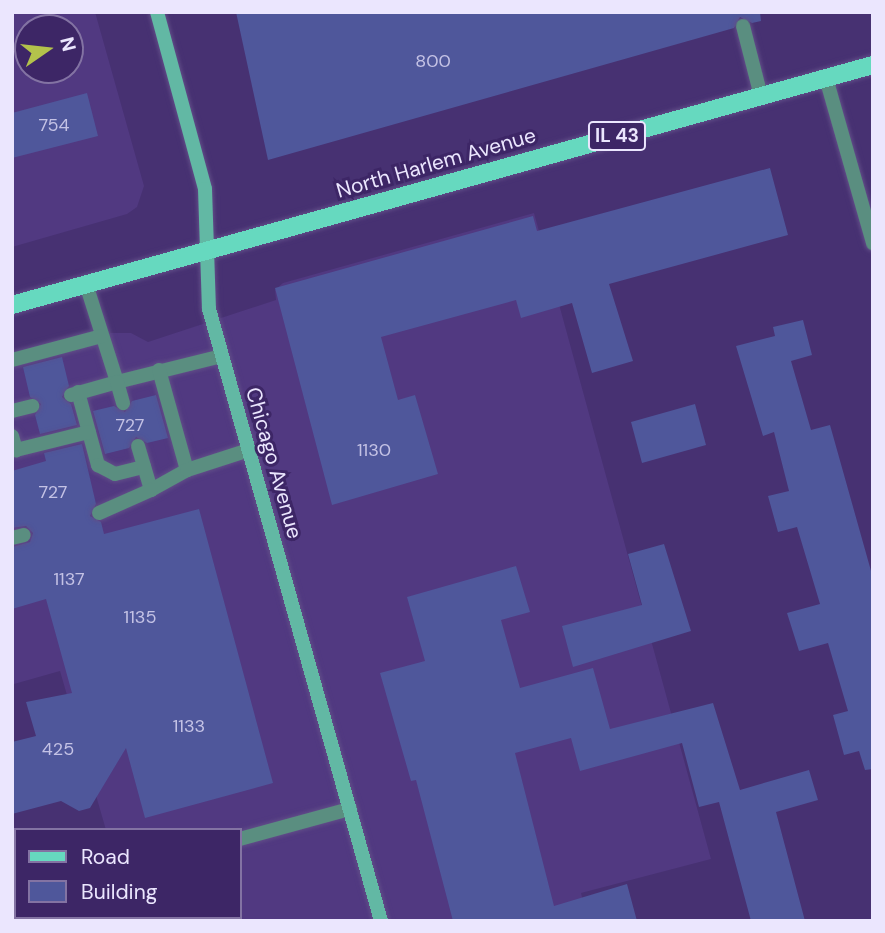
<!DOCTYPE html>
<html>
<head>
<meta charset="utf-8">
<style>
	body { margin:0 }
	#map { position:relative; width:885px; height:933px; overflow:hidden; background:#473172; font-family:"DM Sans",sans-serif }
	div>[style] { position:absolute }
	.built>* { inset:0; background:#513981 }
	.building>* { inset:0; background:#4f579b }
	.roads { filter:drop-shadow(0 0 2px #614e88) drop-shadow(0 0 2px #614e88) }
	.service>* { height:14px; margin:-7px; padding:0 7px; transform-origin:7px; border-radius:7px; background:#5a8e80 }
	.minor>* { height:14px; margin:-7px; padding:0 7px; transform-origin:7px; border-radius:7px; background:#5a8e80 }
	.secondary>* { height:14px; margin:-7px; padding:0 7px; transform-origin:7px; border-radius:7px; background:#62b8a4 }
	.primary>* { height:18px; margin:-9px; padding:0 9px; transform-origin:9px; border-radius:9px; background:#66d9bf }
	span { translate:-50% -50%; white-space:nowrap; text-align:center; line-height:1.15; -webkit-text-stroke:6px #3d2666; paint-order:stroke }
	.number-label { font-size:18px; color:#c4c2e5 }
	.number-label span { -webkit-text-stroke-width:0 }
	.shield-label span { padding:2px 5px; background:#3d2666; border:2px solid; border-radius:5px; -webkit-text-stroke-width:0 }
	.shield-label { font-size:19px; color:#ebe6fe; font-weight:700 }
	.street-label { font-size:21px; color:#ebe6fe }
	.frame { position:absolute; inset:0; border:14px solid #ebe6fe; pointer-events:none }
	.legend { position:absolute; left:14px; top:828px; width:228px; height:91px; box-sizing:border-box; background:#3d2666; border:2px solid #8373a3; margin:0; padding:9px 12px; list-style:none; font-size:21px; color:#ebe6fe }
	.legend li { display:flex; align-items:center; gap:14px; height:35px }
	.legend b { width:35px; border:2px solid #8373a3 }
	.north { position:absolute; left:14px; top:14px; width:70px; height:70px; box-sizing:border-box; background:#3d2666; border:2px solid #8373a3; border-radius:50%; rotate:76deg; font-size:19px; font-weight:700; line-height:28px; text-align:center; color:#ebe6fe }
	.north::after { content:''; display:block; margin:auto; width:24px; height:32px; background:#b3c24b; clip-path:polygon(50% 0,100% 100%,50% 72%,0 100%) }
</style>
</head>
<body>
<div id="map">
	<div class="built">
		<div style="clip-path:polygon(evenodd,12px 12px,95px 12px,144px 186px,137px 207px,127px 214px,12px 247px,12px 12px,28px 28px,70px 28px,70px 70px,28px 70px,28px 28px)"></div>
		<div style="clip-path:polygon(534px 213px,711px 859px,581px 893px,588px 921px,165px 921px,164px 917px,240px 917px,240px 830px,106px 830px,60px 671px,14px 684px,12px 361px,110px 333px,131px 333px,148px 342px,276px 300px,275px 290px,283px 283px)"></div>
	</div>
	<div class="building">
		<div style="clip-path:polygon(236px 12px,760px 12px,761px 21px,752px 23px,740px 17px,734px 28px,268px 160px)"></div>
		<div style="clip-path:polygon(87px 93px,98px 136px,12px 158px,12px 113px)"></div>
		<div style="clip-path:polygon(770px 168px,788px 235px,609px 284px,633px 361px,592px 373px,572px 303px,521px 318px,516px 300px,381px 337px,398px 400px,415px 395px,438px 474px,332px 505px,275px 288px,533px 216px,537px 231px)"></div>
		<div style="clip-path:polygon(803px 320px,812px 355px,791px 361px,811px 430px,830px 425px,873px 578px,873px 769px,865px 770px,859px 751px,844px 755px,833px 715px,848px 711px,828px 643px,799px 651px,787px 613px,820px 604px,797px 527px,778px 532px,768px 496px,789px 491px,774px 432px,763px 436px,736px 346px,775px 336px,773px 327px)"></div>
		<div style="clip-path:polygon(62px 357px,69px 386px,62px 397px,71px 404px,77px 425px,40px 434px,35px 415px,41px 404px,30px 397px,23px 367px)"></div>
		<div style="clip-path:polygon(156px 395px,168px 438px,147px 443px,136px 437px,129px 448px,105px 454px,93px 411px,114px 406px,125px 412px,132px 401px)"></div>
		<div style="clip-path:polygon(695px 404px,706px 445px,642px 463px,631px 422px)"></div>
		<div style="clip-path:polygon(82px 444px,96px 504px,90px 516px,101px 522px,104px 534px,199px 509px,273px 783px,145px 818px,126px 748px,90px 808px,79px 811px,61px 801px,12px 814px,12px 742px,36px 736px,26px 702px,72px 693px,46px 599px,12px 609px,12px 547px,30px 542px,33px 533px,26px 526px,12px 528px,12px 471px,46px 461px,44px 453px)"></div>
		<div style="clip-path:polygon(664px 544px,691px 631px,573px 667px,562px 626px,642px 605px,628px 554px)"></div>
		<div style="clip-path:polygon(516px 566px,530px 612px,501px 620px,520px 688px,593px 668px,610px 729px,713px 703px,740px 790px,809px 770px,818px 800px,776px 812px,805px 921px,751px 921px,719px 802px,699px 807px,682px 743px,580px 771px,571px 738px,515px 753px,554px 906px,627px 884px,637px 921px,453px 921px,416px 780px,411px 781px,380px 673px,425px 661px,407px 597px)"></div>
	</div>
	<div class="roads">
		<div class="service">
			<div style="left:743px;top:26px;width:72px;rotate:75.6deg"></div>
			<div style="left:86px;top:284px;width:103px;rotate:72.4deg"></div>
			<div style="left:117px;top:382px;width:108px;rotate:-13.9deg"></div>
			<div style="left:12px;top:360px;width:93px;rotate:-14.9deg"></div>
			<div style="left:159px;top:370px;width:104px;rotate:74.4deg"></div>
			<div style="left:78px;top:392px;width:76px;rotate:74.7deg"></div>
			<div style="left:98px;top:465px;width:19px;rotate:28deg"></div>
			<div style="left:115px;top:474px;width:30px;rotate:-14deg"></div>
			<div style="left:71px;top:395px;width:48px;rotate:-15.8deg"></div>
			<div style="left:117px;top:382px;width:22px;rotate:74deg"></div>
			<div style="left:12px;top:411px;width:21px;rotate:-14deg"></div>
			<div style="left:12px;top:436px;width:15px;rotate:74deg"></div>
			<div style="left:16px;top:450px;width:75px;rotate:-13.9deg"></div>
			<div style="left:138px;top:446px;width:46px;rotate:73.5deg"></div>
			<div style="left:151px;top:490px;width:41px;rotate:-29.1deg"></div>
			<div style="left:187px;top:470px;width:65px;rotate:-17.9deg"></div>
			<div style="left:99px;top:513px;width:57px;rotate:-23.9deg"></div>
			<div style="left:12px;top:538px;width:12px;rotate:-14deg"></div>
		</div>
		<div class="minor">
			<div style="left:826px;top:78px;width:172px;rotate:74.1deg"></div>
			<div style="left:240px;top:839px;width:114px;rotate:-15.3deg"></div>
			<div style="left:12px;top:901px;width:4px;rotate:-14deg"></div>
		</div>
		<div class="secondary">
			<div style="left:157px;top:12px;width:183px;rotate:74.8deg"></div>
			<div style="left:205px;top:189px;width:120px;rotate:88.1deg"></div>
			<div style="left:209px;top:309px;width:636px;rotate:74.3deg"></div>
		</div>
		<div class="primary">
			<div style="left:12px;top:305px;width:894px;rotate:-15.58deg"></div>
		</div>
	</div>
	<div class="number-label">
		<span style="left:433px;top:61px">800</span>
		<span style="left:54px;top:125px">754</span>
		<span style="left:130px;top:425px">727</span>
		<span style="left:374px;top:450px">1130</span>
		<span style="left:53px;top:492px">727</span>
		<span style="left:69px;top:579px">1137</span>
		<span style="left:140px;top:617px">1135</span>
		<span style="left:189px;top:726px">1133</span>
		<span style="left:58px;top:749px">425</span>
	</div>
	<div class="shield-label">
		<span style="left:617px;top:136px">IL 43</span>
	</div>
	<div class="street-label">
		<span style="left:436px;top:163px;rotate:-16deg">North Harlem Avenue</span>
		<span style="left:274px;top:463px;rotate:74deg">Chicago Avenue</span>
	</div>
	<div class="frame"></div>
	<ul class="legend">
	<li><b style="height:9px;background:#66d9bf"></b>Road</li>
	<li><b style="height:19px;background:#4f579b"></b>Building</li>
	</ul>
	<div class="north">N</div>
</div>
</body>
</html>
